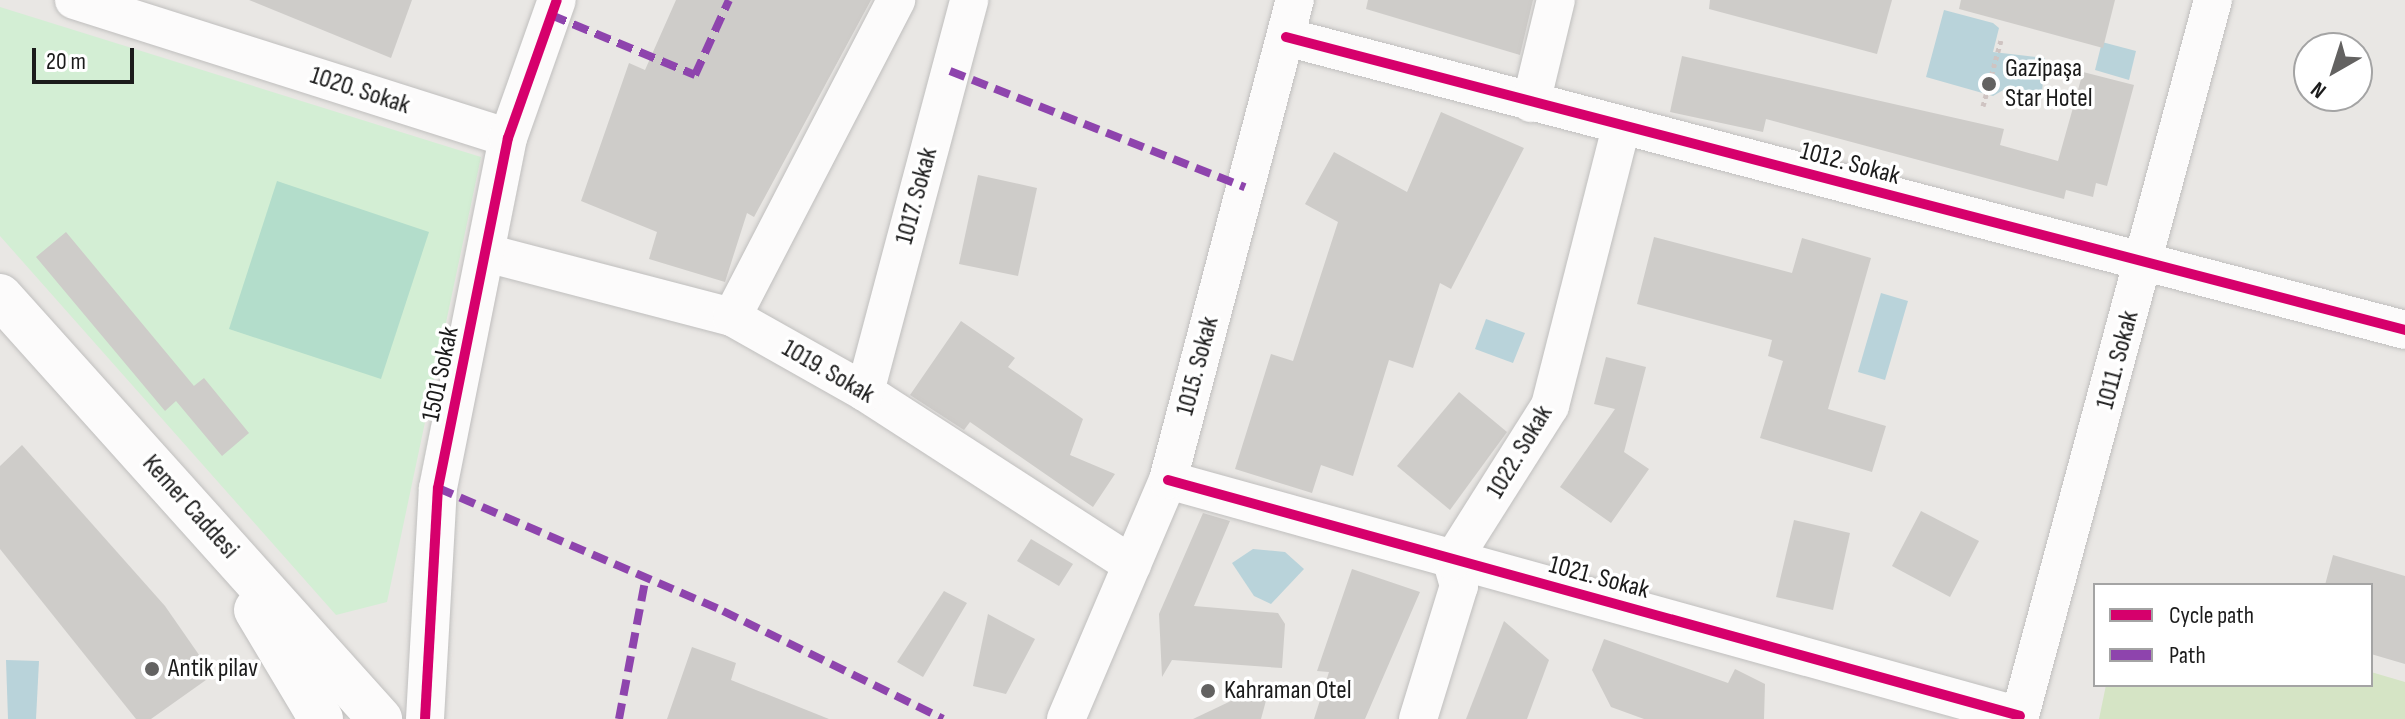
<!DOCTYPE html>
<html>
<head>
<meta charset="utf-8">
<style>
	body { margin:0 }
	#map { position:relative; width:2405px; height:719px; overflow:hidden; background:#e9e7e4; font-family:"Sofia Sans Condensed",sans-serif }
	div>[style] { position:absolute }
	.grass>* { inset:0; background:#d5e4c5 }
	.park>* { inset:0; background:#d3eed4 }
	.pitch>* { inset:0; background:#b3ddcb }
	.water>* { inset:0; background:#b9d3da }
	.building>* { inset:0; background:#ceccc9 }
	.path>* { height:5px; margin-top:-2.5px; transform-origin:0; background:repeating-linear-gradient(90deg,#cfc4c2 0 4px,transparent 0 8px) }
	.roads { filter:drop-shadow(0 0 2px #c0bfbe) drop-shadow(0 0 2px #c0bfbe) }
	.minor>* { height:38px; margin:-19px; padding:0 19px; transform-origin:19px; border-radius:19px; background:#fcfbfb }
	.tertiary>* { height:44px; margin:-22px; padding:0 22px; transform-origin:22px; border-radius:22px; background:#fcfbfb }
	.quiet>* { height:8px; margin-top:-4px; transform-origin:0; background:repeating-linear-gradient(90deg,#8e44ad 0 16px,transparent 0 24px) }
	.cycleway>* { height:10px; margin:-5px; padding:0 5px; transform-origin:5px; border-radius:5px; background:#d6006c }
	.dots>* { width:22px; height:22px; translate:-50% -50%; box-sizing:border-box; border:4px solid #fff; border-radius:50% }
	span { translate:-50% -50%; white-space:nowrap; text-align:center; line-height:1.15; -webkit-text-stroke:7px #fff; paint-order:stroke }
	.poi-label { font-size:26px; color:#1b1b1b }
	.left { translate:0 -50%; text-align:left }
	.street-label { font-size:26px; color:#1b1b1b }
	.legend { position:absolute; left:2093px; top:583px; width:280px; height:104px; box-sizing:border-box; background:#fff; border:2px solid #a4a4a4; margin:0; padding:10px 14px; list-style:none; font-size:24px; color:#1b1b1b }
	.legend li { display:flex; align-items:center; gap:16px; height:40px }
	.legend b { width:40px; border:2px solid #a4a4a4 }
	.north { position:absolute; left:2293px; top:32px; width:80px; height:80px; box-sizing:border-box; background:#fff; border:2px solid #a4a4a4; border-radius:50%; rotate:219deg; font-size:22px; font-weight:700; line-height:32px; text-align:center; color:#1b1b1b }
	.north::after { content:''; display:block; margin:auto; width:28px; height:36px; background:#636261; clip-path:polygon(50% 0,100% 100%,50% 72%,0 100%) }
	.scale { position:absolute; left:32px; top:48px; width:102px; height:36px; box-sizing:border-box; border:4px solid #1b1b1b; border-top:0; padding-left:10px; font-size:24px; line-height:28px; white-space:nowrap; color:#1b1b1b; -webkit-text-stroke:6px #fff; paint-order:stroke }
</style>
</head>
<body>
<div id="map">
	<div class="grass">
		<div style="clip-path:polygon(2371px 672px,2405px 682px,2405px 719px,2099px 719px,2106px 685px,2371px 685px)"></div>
	</div>
	<div class="park">
		<div style="clip-path:polygon(0 7px,481px 157px,387px 602px,336px 615px,0 236px)"></div>
	</div>
	<div class="pitch">
		<div style="clip-path:polygon(277px 181px,429px 232px,381px 379px,229px 329px)"></div>
	</div>
	<div class="water">
		<div style="clip-path:polygon(1944px 10px,1993px 23px,1999px 28px,1993px 52px,2045px 58px,2042px 92px,2005px 89px,1993px 96px,1926px 77px)"></div>
		<div style="clip-path:polygon(2102px 42px,2136px 51px,2129px 80px,2095px 70px)"></div>
		<div style="clip-path:polygon(1881px 293px,1908px 301px,1885px 380px,1858px 372px)"></div>
		<div style="clip-path:polygon(1486px 319px,1525px 333px,1513px 363px,1475px 349px)"></div>
		<div style="clip-path:polygon(1253px 549px,1285px 552px,1304px 569px,1271px 604px,1254px 596px,1232px 563px)"></div>
		<div style="clip-path:polygon(6px 660px,39px 661px,36px 719px,8px 719px)"></div>
	</div>
	<div class="building">
		<div style="clip-path:polygon(249px 0,412px 0,391px 58px)"></div>
		<div style="clip-path:polygon(676px 0,871px 0,754px 217px,747px 213px,725px 282px,649px 259px,657px 232px,581px 201px,629px 63px,645px 70px)"></div>
		<div style="clip-path:polygon(1368px 0,1533px 0,1520px 55px,1366px 9px)"></div>
		<div style="clip-path:polygon(1710px 0,1892px 0,1877px 54px,1709px 9px)"></div>
		<div style="clip-path:polygon(1961px 0,2115px 0,2103px 48px,1959px 9px)"></div>
		<div style="clip-path:polygon(1682px 56px,2004px 129px,2000px 145px,2058px 161px,2083px 72px,2134px 85px,2107px 186px,2096px 183px,2093px 197px,2066px 190px,2064px 199px,1766px 119px,1763px 132px,1670px 112px)"></div>
		<div style="clip-path:polygon(1441px 112px,1524px 148px,1451px 289px,1440px 283px,1413px 368px,1389px 360px,1353px 476px,1321px 465px,1312px 493px,1235px 469px,1271px 354px,1293px 361px,1338px 222px,1305px 204px,1334px 152px,1407px 192px)"></div>
		<div style="clip-path:polygon(978px 175px,1037px 188px,1018px 276px,959px 264px)"></div>
		<div style="clip-path:polygon(66px 232px,194px 386px,190px 389px,204px 378px,249px 433px,222px 456px,176px 401px,165px 411px,36px 257px)"></div>
		<div style="clip-path:polygon(1654px 237px,1792px 273px,1802px 238px,1871px 258px,1828px 409px,1886px 426px,1872px 472px,1760px 438px,1783px 361px,1768px 356px,1772px 340px,1637px 304px)"></div>
		<div style="clip-path:polygon(961px 321px,1015px 358px,1008px 367px,1083px 419px,1070px 455px,1115px 474px,1093px 507px,970px 422px,964px 430px,910px 395px)"></div>
		<div style="clip-path:polygon(1606px 357px,1646px 367px,1624px 452px,1649px 469px,1611px 523px,1560px 487px,1615px 409px,1594px 404px)"></div>
		<div style="clip-path:polygon(1459px 392px,1507px 432px,1450px 510px,1397px 466px)"></div>
		<div style="clip-path:polygon(22px 445px,165px 606px,213px 675px,151px 719px,136px 719px,0 549px,0 466px)"></div>
		<div style="clip-path:polygon(1921px 511px,1979px 541px,1950px 597px,1892px 566px)"></div>
		<div style="clip-path:polygon(1203px 513px,1230px 521px,1194px 606px,1278px 613px,1285px 624px,1282px 668px,1172px 660px,1162px 677px,1159px 614px)"></div>
		<div style="clip-path:polygon(1794px 520px,1850px 533px,1833px 610px,1776px 597px)"></div>
		<div style="clip-path:polygon(1031px 539px,1073px 564px,1059px 586px,1017px 561px)"></div>
		<div style="clip-path:polygon(2333px 555px,2405px 576px,2405px 664px,2371px 654px,2371px 585px,2325px 585px)"></div>
		<div style="clip-path:polygon(1352px 569px,1420px 592px,1365px 719px,1314px 719px,1329px 672px,1317px 671px)"></div>
		<div style="clip-path:polygon(944px 591px,967px 603px,923px 677px,897px 662px)"></div>
		<div style="clip-path:polygon(988px 614px,1035px 639px,1006px 694px,973px 686px)"></div>
		<div style="clip-path:polygon(1504px 621px,1549px 660px,1527px 719px,1466px 719px)"></div>
		<div style="clip-path:polygon(1604px 639px,1728px 683px,1735px 669px,1765px 684px,1764px 719px,1644px 719px,1611px 707px,1592px 670px)"></div>
		<div style="clip-path:polygon(692px 647px,736px 663px,731px 680px,829px 719px,667px 719px)"></div>
		<div style="clip-path:polygon(1271px 682px,1261px 719px,1193px 719px)"></div>
	</div>
	<div class="path">
		<div style="left:1983px;top:106px;width:68px;rotate:-74.7deg"></div>
	</div>
	<div class="roads">
		<div class="minor">
			<div style="left:74px;top:0;width:455px;rotate:17.6deg"></div>
			<div style="left:1286px;top:37px;width:1157px;rotate:14.67deg"></div>
			<div style="left:1531px;top:103px;width:106px;rotate:-76.4deg"></div>
			<div style="left:490px;top:254px;width:250px;rotate:14.6deg"></div>
			<div style="left:732px;top:317px;width:153px;rotate:29.4deg"></div>
			<div style="left:865px;top:392px;width:318px;rotate:32.9deg"></div>
			<div style="left:732px;top:317px;width:357px;rotate:-62.6deg"></div>
			<div style="left:865px;top:392px;width:406px;rotate:-75.1deg"></div>
			<div style="left:1168px;top:480px;width:884px;rotate:15.48deg"></div>
			<div style="left:425px;top:719px;width:231px;rotate:-86.8deg"></div>
			<div style="left:438px;top:488px;width:357px;rotate:-78.7deg"></div>
			<div style="left:508px;top:138px;width:146px;rotate:-70.5deg"></div>
			<div style="left:1066px;top:719px;width:260px;rotate:-66.9deg"></div>
			<div style="left:1168px;top:480px;width:497px;rotate:-75.2deg"></div>
			<div style="left:1418px;top:719px;width:139px;rotate:-72.9deg"></div>
			<div style="left:1459px;top:586px;width:26px;rotate:-106deg"></div>
			<div style="left:1452px;top:561px;width:183px;rotate:-57.7deg"></div>
			<div style="left:1550px;top:406px;width:288px;rotate:-75.7deg"></div>
			<div style="left:2019px;top:719px;width:745px;rotate:-74.9deg"></div>
		</div>
		<div class="tertiary">
			<div style="left:0;top:296px;width:569px;rotate:48.07deg"></div>
			<div style="left:256px;top:610px;width:127px;rotate:59.2deg"></div>
		</div>
	</div>
	<div class="quiet">
		<div style="left:551px;top:15px;width:156px;rotate:22.6deg"></div>
		<div style="left:695px;top:75px;width:82px;rotate:-65.6deg"></div>
		<div style="left:950px;top:71px;width:317px;rotate:21.5deg"></div>
		<div style="left:438px;top:488px;width:310px;rotate:23.3deg"></div>
		<div style="left:723px;top:611px;width:245px;rotate:26.1deg"></div>
		<div style="left:619px;top:719px;width:146px;rotate:-79.3deg"></div>
	</div>
	<div class="cycleway">
		<div style="left:1286px;top:37px;width:1157px;rotate:14.67deg"></div>
		<div style="left:1168px;top:480px;width:884px;rotate:15.48deg"></div>
		<div style="left:425px;top:719px;width:231px;rotate:-86.8deg"></div>
		<div style="left:438px;top:488px;width:357px;rotate:-78.7deg"></div>
		<div style="left:508px;top:138px;width:146px;rotate:-70.5deg"></div>
	</div>
	<div class="dots">
		<div style="left:1989px;top:84px;background:#636261"></div>
		<div style="left:152px;top:669px;background:#636261"></div>
		<div style="left:1208px;top:691px;background:#636261"></div>
	</div>
	<div class="poi-label">
		<span class="left" style="left:2005px;top:84px">Gazipaşa<br>Star Hotel</span>
		<span class="left" style="left:168px;top:669px">Antik pilav</span>
		<span class="left" style="left:1224px;top:691px">Kahraman Otel</span>
	</div>
	<div class="street-label">
		<span style="left:360px;top:91px;rotate:18deg">1020. Sokak</span>
		<span style="left:1850px;top:164px;rotate:15deg">1012. Sokak</span>
		<span style="left:917px;top:196px;rotate:-75deg">1017. Sokak</span>
		<span style="left:2118px;top:360px;rotate:-75deg">1011. Sokak</span>
		<span style="left:1198px;top:366px;rotate:-75deg">1015. Sokak</span>
		<span style="left:828px;top:372px;rotate:30deg">1019. Sokak</span>
		<span style="left:441px;top:374px;rotate:-78deg">1501 Sokak</span>
		<span style="left:1520px;top:452px;rotate:-59deg">1022. Sokak</span>
		<span style="left:190px;top:507px;rotate:48deg">Kemer Caddesi</span>
		<span style="left:1599px;top:578px;rotate:15deg">1021. Sokak</span>
	</div>
	<ul class="legend">
	<li><b style="height:10px;background:#d6006c"></b>Cycle path</li>
	<li><b style="height:10px;background:#8e44ad"></b>Path</li>
	</ul>
	<div class="north">N</div>
	<div class="scale">20 m</div>
</div>
</body>
</html>
